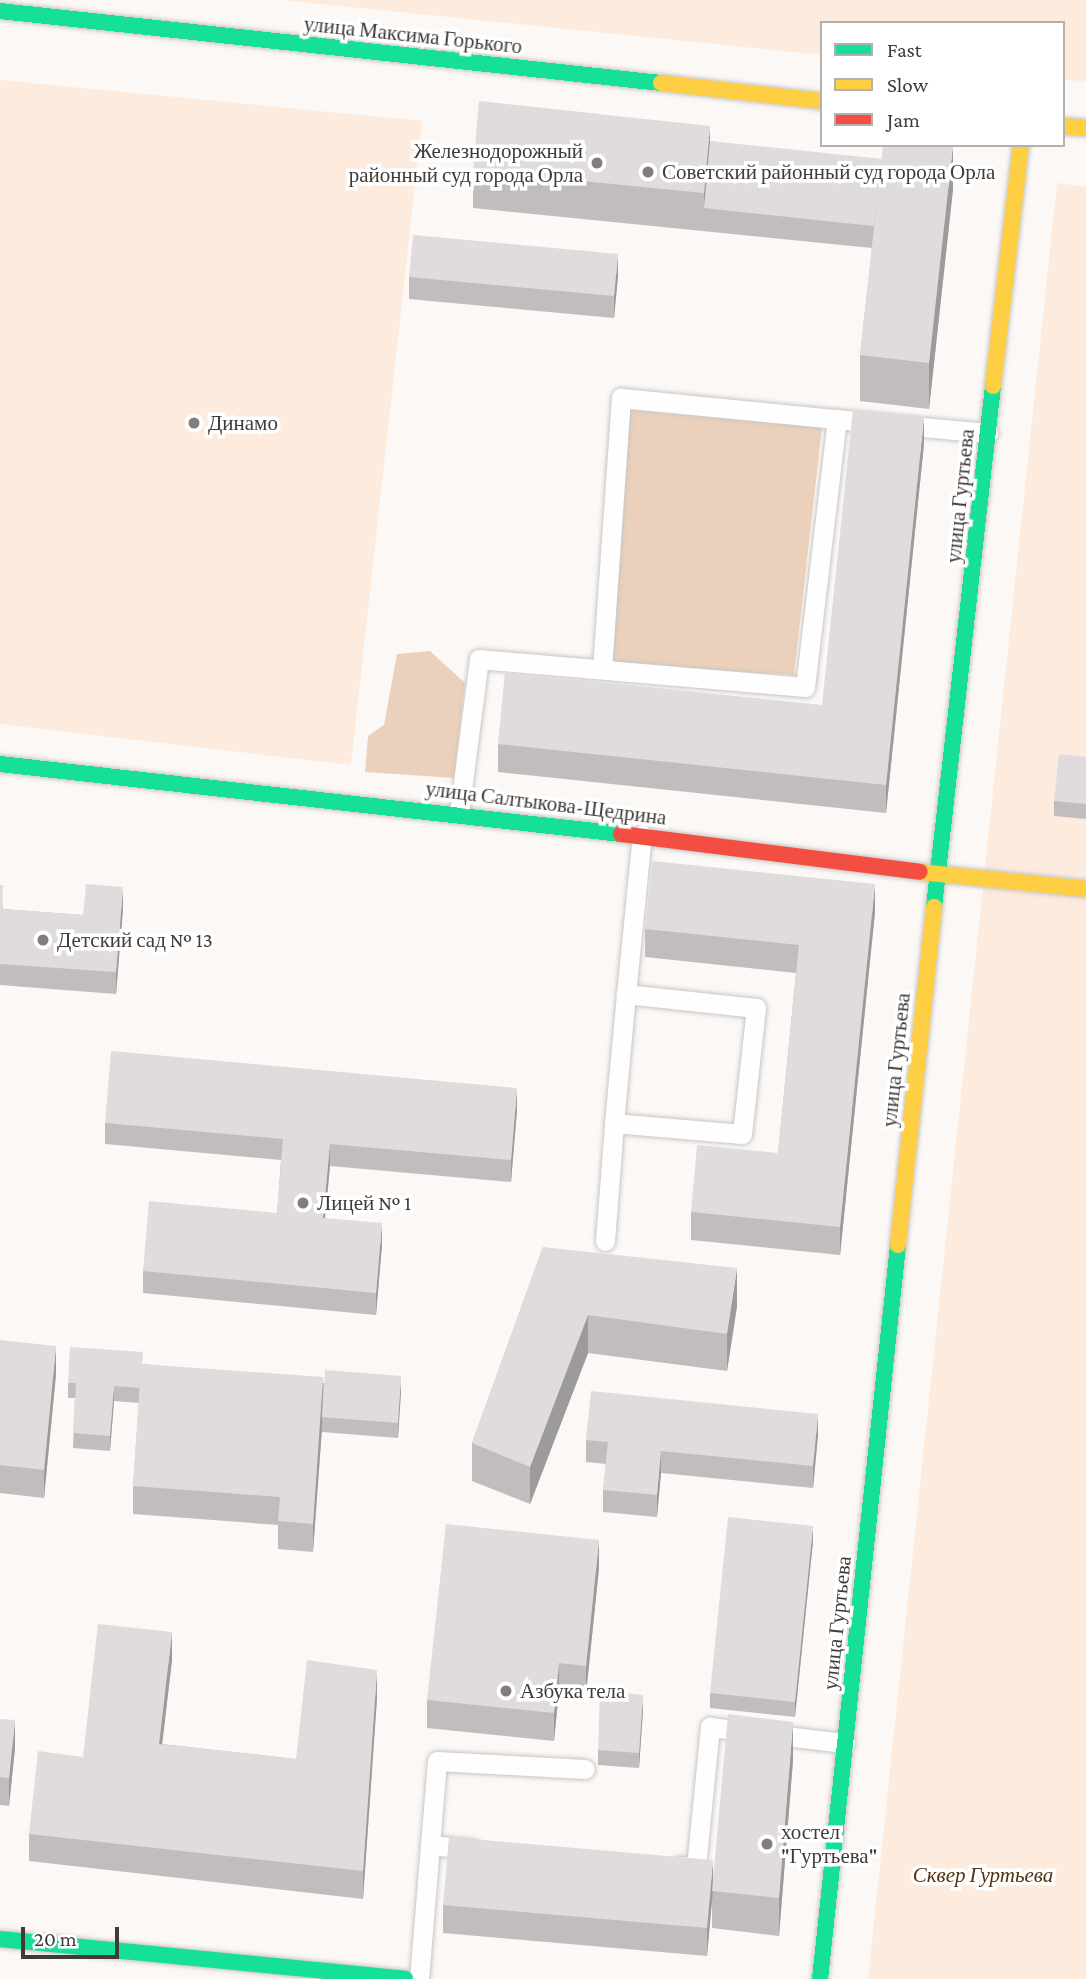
<!DOCTYPE html>
<html>
<head>
<meta charset="utf-8">
<style>
	body { margin:0 }
	#map { position:relative; width:1086px; height:1979px; overflow:hidden; background:#fbf8f6; font-family:"Crimson Pro",serif }
	div>[style] { position:absolute }
	.green>* { inset:0; background:#fdebdd }
	.forest>* { inset:0; background:#ebd1bb }
	.roads { filter:drop-shadow(0 0 2px #cac6c4) drop-shadow(0 0 2px #cac6c4) }
	.lane>* { height:19px; margin:-9.5px; padding:0 9.5px; transform-origin:9.5px; border-radius:9.5px; background:#fefefe }
	.fast>* { height:16px; margin:-8px; padding:0 8px; transform-origin:8px; border-radius:8px; background:#16e098 }
	.slow>* { height:16px; margin:-8px; padding:0 8px; transform-origin:8px; border-radius:8px; background:#ffcf43 }
	.jam>* { height:16px; margin:-8px; padding:0 8px; transform-origin:8px; border-radius:8px; background:#f24e42 }
	.wall>* { inset:0; background:#c1bdbe }
	.shaded-wall>* { inset:0; background:#9d9a9b }
	.building>* { inset:0; background:#e0dcdd }
	.dots>* { width:19px; height:19px; translate:-50% -50%; box-sizing:border-box; border:4px solid #fff; border-radius:50% }
	span { translate:-50% -50%; white-space:nowrap; text-align:center; line-height:1.15; -webkit-text-stroke:7px #fff; paint-order:stroke }
	.street-label { font-size:21px; color:#3f3b38 }
	.poi-label { font-size:21px; color:#3f3b38 }
	.right { translate:-100% -50%; text-align:right }
	.left { translate:0 -50%; text-align:left }
	.park-label { font-size:21px; color:#503112; font-style:italic }
	.legend { position:absolute; left:820px; top:21px; width:245px; height:126px; box-sizing:border-box; background:#fff; border:2px solid #b2b1af; margin:0; padding:9px 12px; list-style:none; font-size:21px; color:#3f3b38 }
	.legend li { display:flex; align-items:center; gap:14px; height:35px }
	.legend b { width:35px; border:2px solid #b2b1af }
	.scale { position:absolute; left:21px; top:1927px; width:98px; height:32px; box-sizing:border-box; border:4px solid #3f3b38; border-top:0; padding-left:9px; font-size:21px; line-height:24px; white-space:nowrap; color:#3f3b38; -webkit-text-stroke:5px #fff; paint-order:stroke }
</style>
</head>
<body>
<div id="map">
	<div class="green">
		<div style="clip-path:polygon(282px 0,1086px 0,1086px 82px,1063px 79px,1063px 23px,822px 23px,822px 55px)"></div>
		<div style="clip-path:polygon(0 80px,422px 121px,351px 765px,0 724px)"></div>
		<div style="clip-path:polygon(1057px 183px,1086px 187px,1086px 1979px,868px 1979px)"></div>
	</div>
	<div class="forest">
		<div style="clip-path:polygon(628px 410px,822px 427px,794px 675px,611px 664px)"></div>
		<div style="clip-path:polygon(430px 651px,465px 683px,454px 778px,365px 772px,368px 736px,384px 725px,397px 654px)"></div>
	</div>
	<div class="roads">
		<div class="lane">
			<div style="left:602px;top:669px;width:272px;rotate:-86deg"></div>
			<div style="left:621px;top:398px;width:217px;rotate:5.6deg"></div>
			<div style="left:459px;top:813px;width:155px;rotate:-82.6deg"></div>
			<div style="left:479px;top:659px;width:327px;rotate:4.9deg"></div>
			<div style="left:805px;top:687px;width:270px;rotate:-83.2deg"></div>
			<div style="left:837px;top:419px;width:152px;rotate:5.3deg"></div>
			<div style="left:626px;top:994px;width:130px;rotate:95.3deg"></div>
			<div style="left:614px;top:1123px;width:128px;rotate:4.9deg"></div>
			<div style="left:742px;top:1134px;width:127px;rotate:-83.7deg"></div>
			<div style="left:756px;top:1008px;width:131px;rotate:-173.9deg"></div>
			<div style="left:626px;top:994px;width:160px;rotate:-84.3deg"></div>
			<div style="left:605px;top:1241px;width:118px;rotate:-85.6deg"></div>
			<div style="left:430px;top:1845px;width:84px;rotate:-85.2deg"></div>
			<div style="left:437px;top:1761px;width:148px;rotate:3.1deg"></div>
			<div style="left:680px;top:1866px;width:16px;rotate:4deg"></div>
			<div style="left:696px;top:1867px;width:141px;rotate:-84.3deg"></div>
			<div style="left:710px;top:1727px;width:136px;rotate:6.8deg"></div>
			<div style="left:419px;top:1979px;width:134px;rotate:-85.3deg"></div>
			<div style="left:430px;top:1845px;width:42px;rotate:5.4deg"></div>
		</div>
		<div class="fast">
			<div style="left:0;top:11px;width:665px;rotate:6.22deg"></div>
			<div style="left:0;top:764px;width:625px;rotate:6.43deg"></div>
			<div style="left:934px;top:907px;width:524px;rotate:-83.54deg"></div>
			<div style="left:0;top:1939px;width:407px;rotate:5.6deg"></div>
			<div style="left:820px;top:1979px;width:738px;rotate:-83.93deg"></div>
		</div>
		<div class="slow">
			<div style="left:661px;top:83px;width:162px;rotate:6.4deg"></div>
			<div style="left:1063px;top:126px;width:23px;rotate:5deg"></div>
			<div style="left:993px;top:386px;width:243px;rotate:-83.4deg"></div>
			<div style="left:920px;top:872px;width:167px;rotate:5.8deg"></div>
			<div style="left:898px;top:1245px;width:340px;rotate:-83.9deg"></div>
		</div>
		<div class="jam">
			<div style="left:621px;top:834px;width:301px;rotate:7.2deg"></div>
		</div>
	</div>
	<div class="wall">
		<div style="clip-path:polygon(710px 141px,953px 189px,929px 409px,860px 401px,860px 355px,872px 248px,473px 208px,473px 170px)"></div>
		<div style="clip-path:polygon(618px 276px,614px 318px,409px 299px,409px 277px)"></div>
		<div style="clip-path:polygon(924px 444px,886px 813px,498px 772px,498px 744px,822px 705px)"></div>
		<div style="clip-path:polygon(1086px 757px,1086px 819px,1054px 816px,1054px 801px)"></div>
		<div style="clip-path:polygon(0 885px,3px 909px,83px 915px,123px 909px,116px 994px,0 985px)"></div>
		<div style="clip-path:polygon(875px 912px,840px 1255px,691px 1240px,691px 1212px,778px 1153px,796px 973px,645px 957px,645px 929px)"></div>
		<div style="clip-path:polygon(517px 1110px,511px 1182px,330px 1166px,325px 1218px,382px 1245px,376px 1315px,143px 1293px,143px 1271px,277px 1213px,281px 1160px,105px 1144px,105px 1123px)"></div>
		<div style="clip-path:polygon(543px 1247px,737px 1306px,727px 1371px,588px 1353px,530px 1504px,472px 1481px,472px 1443px)"></div>
		<div style="clip-path:polygon(0 1340px,56px 1374px,44px 1498px,0 1493px)"></div>
		<div style="clip-path:polygon(143px 1364px,401px 1391px,398px 1438px,322px 1432px,322px 1428px,313px 1552px,278px 1549px,278px 1525px,133px 1514px,133px 1486px,139px 1403px,114px 1401px,110px 1451px,73px 1448px,75px 1398px,68px 1398px,68px 1383px)"></div>
		<div style="clip-path:polygon(818px 1435px,813px 1488px,661px 1473px,657px 1517px,603px 1512px,603px 1490px,606px 1464px,586px 1462px,586px 1440px)"></div>
		<div style="clip-path:polygon(813px 1541px,795px 1717px,710px 1708px,710px 1693px)"></div>
		<div style="clip-path:polygon(599px 1568px,586px 1694px,559px 1691px,554px 1741px,427px 1728px,427px 1700px)"></div>
		<div style="clip-path:polygon(172px 1660px,162px 1744px,296px 1759px,377px 1698px,363px 1899px,29px 1861px,29px 1834px,83px 1757px)"></div>
		<div style="clip-path:polygon(643px 1710px,639px 1768px,598px 1765px,598px 1750px)"></div>
		<div style="clip-path:polygon(0 1719px,15px 1748px,9px 1806px,0 1805px)"></div>
		<div style="clip-path:polygon(793px 1760px,779px 1936px,712px 1928px,712px 1896px,707px 1956px,443px 1933px,443px 1905px,713px 1883px)"></div>
	</div>
	<div class="shaded-wall">
		<div style="clip-path:polygon(710px 126px,710px 163px,704px 208px,704px 230px,704px 193px)"></div>
		<div style="clip-path:polygon(953px 145px,953px 189px,929px 409px,929px 363px)"></div>
		<div style="clip-path:polygon(618px 254px,618px 276px,614px 318px,614px 296px)"></div>
		<div style="clip-path:polygon(924px 417px,924px 444px,886px 813px,886px 785px)"></div>
		<div style="clip-path:polygon(875px 884px,875px 912px,840px 1255px,840px 1227px)"></div>
		<div style="clip-path:polygon(123px 887px,123px 909px,116px 994px,116px 972px)"></div>
		<div style="clip-path:polygon(517px 1088px,517px 1110px,511px 1182px,511px 1160px)"></div>
		<div style="clip-path:polygon(330px 1144px,330px 1166px,323px 1240px,323px 1218px)"></div>
		<div style="clip-path:polygon(382px 1223px,382px 1245px,376px 1315px,376px 1293px)"></div>
		<div style="clip-path:polygon(737px 1268px,737px 1306px,727px 1371px,727px 1334px)"></div>
		<div style="clip-path:polygon(588px 1315px,588px 1353px,530px 1504px,530px 1467px)"></div>
		<div style="clip-path:polygon(56px 1346px,56px 1374px,44px 1498px,44px 1470px)"></div>
		<div style="clip-path:polygon(401px 1376px,401px 1391px,398px 1438px,398px 1423px)"></div>
		<div style="clip-path:polygon(323px 1377px,322px 1428px,313px 1552px,313px 1524px)"></div>
		<div style="clip-path:polygon(114px 1386px,114px 1401px,110px 1451px,110px 1436px)"></div>
		<div style="clip-path:polygon(818px 1414px,818px 1435px,813px 1488px,813px 1466px)"></div>
		<div style="clip-path:polygon(661px 1451px,661px 1473px,657px 1517px,657px 1495px)"></div>
		<div style="clip-path:polygon(813px 1526px,813px 1541px,795px 1717px,795px 1702px)"></div>
		<div style="clip-path:polygon(599px 1540px,599px 1568px,586px 1694px,586px 1666px)"></div>
		<div style="clip-path:polygon(172px 1632px,172px 1660px,159px 1771px,159px 1744px)"></div>
		<div style="clip-path:polygon(559px 1663px,559px 1691px,554px 1741px,554px 1713px)"></div>
		<div style="clip-path:polygon(377px 1670px,377px 1698px,363px 1899px,363px 1871px)"></div>
		<div style="clip-path:polygon(643px 1695px,643px 1710px,639px 1768px,639px 1753px)"></div>
		<div style="clip-path:polygon(15px 1720px,15px 1748px,9px 1806px,9px 1778px)"></div>
		<div style="clip-path:polygon(793px 1722px,793px 1760px,779px 1936px,779px 1898px)"></div>
		<div style="clip-path:polygon(713px 1860px,713px 1891px,707px 1956px,707px 1928px)"></div>
	</div>
	<div class="building">
		<div style="clip-path:polygon(479px 101px,710px 126px,704px 193px,473px 170px)"></div>
		<div style="clip-path:polygon(710px 141px,882px 159px,874px 226px,704px 208px)"></div>
		<div style="clip-path:polygon(883px 145px,953px 145px,929px 363px,860px 355px)"></div>
		<div style="clip-path:polygon(413px 235px,618px 254px,614px 296px,409px 277px)"></div>
		<div style="clip-path:polygon(853px 409px,924px 417px,886px 785px,498px 744px,505px 672px,822px 705px)"></div>
		<div style="clip-path:polygon(1059px 754px,1086px 757px,1086px 804px,1054px 801px)"></div>
		<div style="clip-path:polygon(652px 861px,875px 884px,840px 1227px,691px 1212px,697px 1145px,778px 1153px,799px 945px,645px 929px)"></div>
		<div style="clip-path:polygon(86px 884px,123px 887px,116px 972px,0 964px,0 885px,3px 885px,2px 909px,83px 915px)"></div>
		<div style="clip-path:polygon(111px 1051px,517px 1088px,511px 1160px,330px 1144px,323px 1218px,382px 1223px,376px 1293px,143px 1271px,149px 1201px,277px 1213px,283px 1139px,105px 1123px)"></div>
		<div style="clip-path:polygon(543px 1247px,737px 1268px,727px 1334px,588px 1315px,530px 1467px,472px 1443px)"></div>
		<div style="clip-path:polygon(0 1340px,56px 1346px,44px 1470px,0 1465px)"></div>
		<div style="clip-path:polygon(70px 1347px,143px 1352px,140px 1388px,114px 1386px,110px 1436px,73px 1433px,76px 1383px,68px 1383px)"></div>
		<div style="clip-path:polygon(141px 1364px,323px 1377px,313px 1524px,278px 1521px,280px 1497px,133px 1486px)"></div>
		<div style="clip-path:polygon(325px 1370px,401px 1376px,398px 1423px,322px 1417px)"></div>
		<div style="clip-path:polygon(591px 1391px,818px 1414px,813px 1466px,661px 1451px,657px 1495px,603px 1490px,608px 1442px,586px 1440px)"></div>
		<div style="clip-path:polygon(728px 1517px,813px 1526px,795px 1702px,710px 1693px)"></div>
		<div style="clip-path:polygon(446px 1524px,599px 1540px,586px 1666px,559px 1663px,554px 1713px,427px 1700px)"></div>
		<div style="clip-path:polygon(98px 1624px,172px 1632px,159px 1744px,296px 1759px,307px 1660px,377px 1670px,363px 1871px,29px 1834px,38px 1751px,83px 1757px)"></div>
		<div style="clip-path:polygon(600px 1691px,643px 1695px,639px 1753px,598px 1750px)"></div>
		<div style="clip-path:polygon(728px 1714px,793px 1722px,779px 1898px,712px 1891px)"></div>
		<div style="clip-path:polygon(0 1719px,15px 1720px,9px 1778px,0 1777px)"></div>
		<div style="clip-path:polygon(449px 1837px,713px 1860px,707px 1928px,443px 1905px)"></div>
	</div>
	<div class="dots">
		<div style="left:597px;top:163px;background:#817d7a"></div>
		<div style="left:648px;top:172px;background:#817d7a"></div>
		<div style="left:194px;top:423px;background:#817d7a"></div>
		<div style="left:43px;top:940px;background:#817d7a"></div>
		<div style="left:303px;top:1203px;background:#817d7a"></div>
		<div style="left:506px;top:1691px;background:#817d7a"></div>
		<div style="left:767px;top:1844px;background:#817d7a"></div>
	</div>
	<div class="street-label">
		<span style="left:413px;top:35px;rotate:6deg">улица Максима Горького</span>
		<span style="left:960px;top:496px;rotate:-84deg">улица Гуртьева</span>
		<span style="left:546px;top:803px;rotate:7deg">улица Салтыкова-Щедрина</span>
		<span style="left:896px;top:1060px;rotate:-84deg">улица Гуртьева</span>
		<span style="left:837px;top:1623px;rotate:-84deg">улица Гуртьева</span>
	</div>
	<div class="poi-label">
		<span class="right" style="left:583px;top:163px">Железнодорожный<br>районный суд города Орла</span>
		<span class="left" style="left:662px;top:172px">Советский районный суд города Орла</span>
		<span class="left" style="left:208px;top:423px">Динамо</span>
		<span class="left" style="left:57px;top:940px">Детский сад № 13</span>
		<span class="left" style="left:317px;top:1203px">Лицей № 1</span>
		<span class="left" style="left:520px;top:1691px">Азбука тела</span>
		<span class="left" style="left:781px;top:1844px">хостел<br>"Гуртьева"</span>
	</div>
	<div class="park-label">
		<span style="left:983px;top:1875px">Сквер Гуртьева</span>
	</div>
	<ul class="legend">
	<li><b style="height:9px;background:#16e098"></b>Fast</li>
	<li><b style="height:9px;background:#ffcf43"></b>Slow</li>
	<li><b style="height:9px;background:#f24e42"></b>Jam</li>
	</ul>
	<div class="scale">20 m</div>
</div>
</body>
</html>
